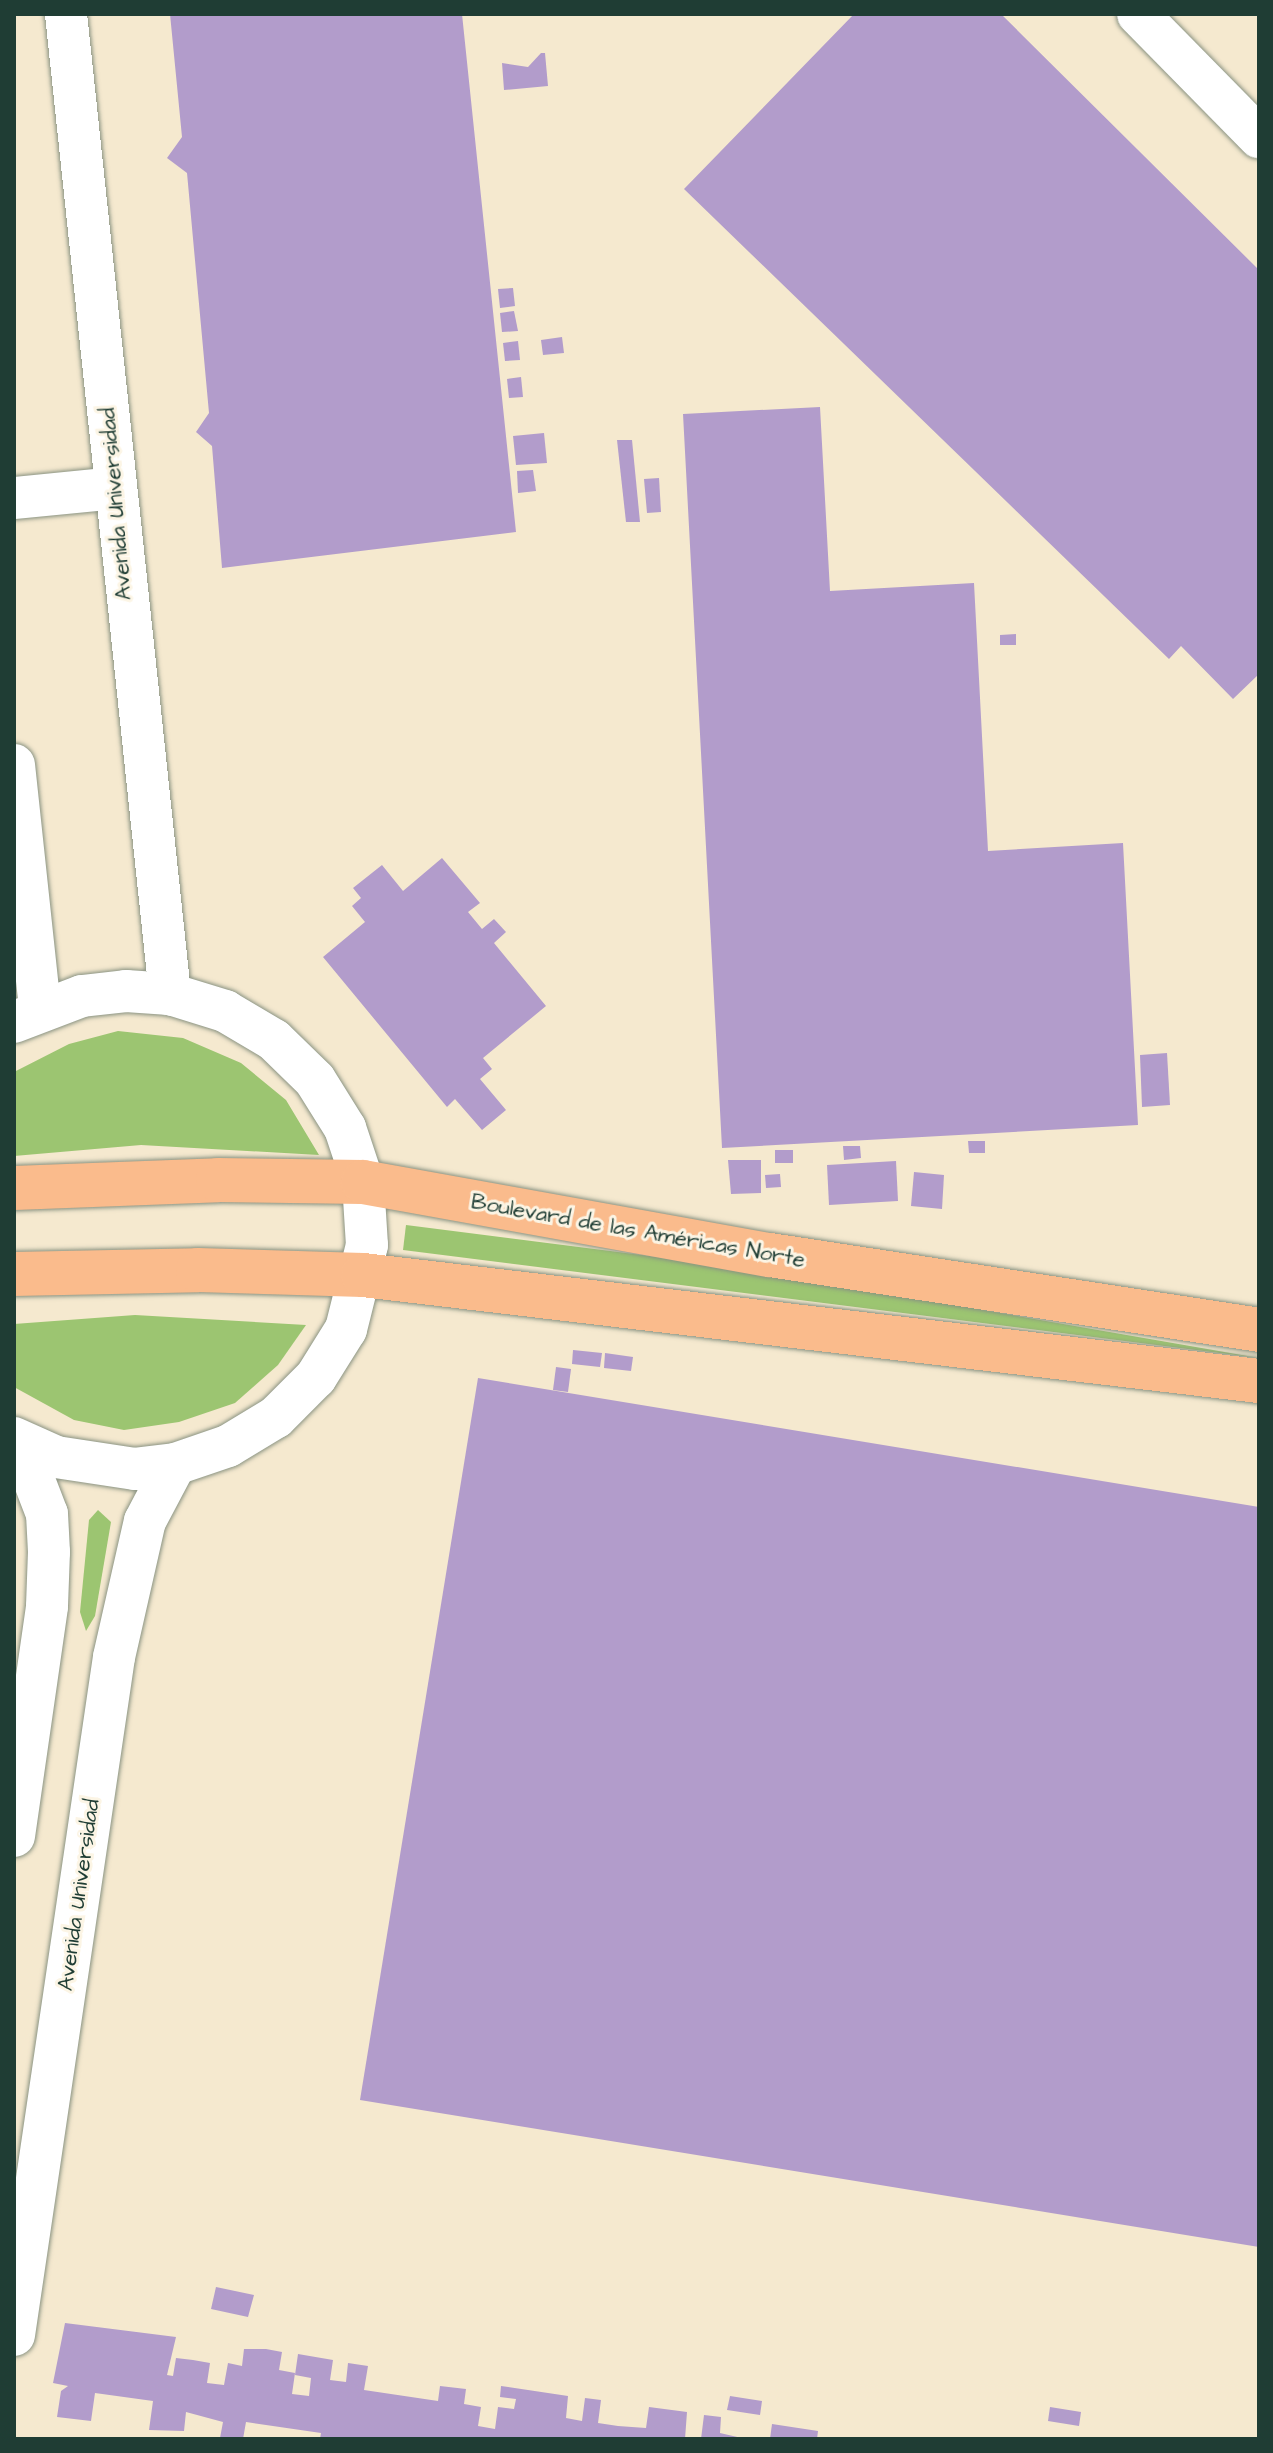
<!DOCTYPE html>
<html>
<head>
<meta charset="utf-8">
<style>
	body { margin:0 }
	#map { position:relative; width:1273px; height:2453px; overflow:hidden; background:#f5e9cf; font-family:"Architects Daughter",sans-serif }
	div>[style] { position:absolute }
	.green>* { inset:0; background:#9cc571 }
	.building>* { inset:0; background:#b29ccb }
	.roads { filter:drop-shadow(0 0 2px #8a9382) drop-shadow(0 0 2px #8a9382) }
	.minor>* { height:42px; margin:-21px; padding:0 21px; transform-origin:21px; border-radius:21px; background:#fff }
	.major>* { height:44px; margin:-22px; padding:0 22px; transform-origin:22px; border-radius:22px; background:#fabb8c }
	span { translate:-50% -50%; white-space:nowrap; text-align:center; line-height:1.15; -webkit-text-stroke:6px #fcf5e5; paint-order:stroke }
	.street-label { font-size:22px; color:#1f3d34 }
	.frame { position:absolute; inset:0; border:16px solid #1f3d34; pointer-events:none }
</style>
</head>
<body>
<div id="map">
	<div class="green">
		<div style="clip-path:polygon(118px 1031px,183px 1038px,241px 1063px,286px 1100px,319px 1155px,141px 1145px,14px 1156px,14px 1072px,69px 1044px)"></div>
		<div style="clip-path:polygon(406px 1225px,736px 1267px,1259px 1358px,403px 1250px)"></div>
		<div style="clip-path:polygon(135px 1315px,306px 1325px,278px 1365px,235px 1403px,179px 1422px,124px 1430px,74px 1420px,14px 1387px,14px 1324px)"></div>
		<div style="clip-path:polygon(98px 1510px,111px 1522px,95px 1616px,86px 1631px,80px 1612px,89px 1520px)"></div>
	</div>
	<div class="building">
		<div style="clip-path:polygon(170px 14px,462px 14px,516px 532px,222px 568px,212px 446px,196px 432px,209px 413px,187px 173px,167px 158px,182px 137px)"></div>
		<div style="clip-path:polygon(854px 14px,1001px 14px,1259px 270px,1259px 674px,1233px 699px,1181px 646px,1169px 659px,684px 189px)"></div>
		<div style="clip-path:polygon(541px 53px,545px 53px,548px 86px,504px 90px,502px 63px,528px 67px)"></div>
		<div style="clip-path:polygon(513px 288px,515px 306px,500px 308px,498px 289px)"></div>
		<div style="clip-path:polygon(514px 311px,518px 331px,502px 332px,500px 313px)"></div>
		<div style="clip-path:polygon(562px 337px,564px 353px,543px 355px,541px 340px)"></div>
		<div style="clip-path:polygon(518px 341px,520px 360px,505px 361px,503px 343px)"></div>
		<div style="clip-path:polygon(521px 377px,523px 397px,509px 398px,507px 379px)"></div>
		<div style="clip-path:polygon(820px 407px,830px 591px,974px 583px,988px 851px,1123px 843px,1138px 1125px,722px 1148px,683px 414px)"></div>
		<div style="clip-path:polygon(544px 433px,547px 463px,516px 465px,513px 436px)"></div>
		<div style="clip-path:polygon(617px 440px,632px 440px,640px 522px,626px 522px)"></div>
		<div style="clip-path:polygon(533px 470px,536px 491px,518px 493px,517px 471px)"></div>
		<div style="clip-path:polygon(659px 478px,661px 512px,647px 513px,644px 479px)"></div>
		<div style="clip-path:polygon(1016px 634px,1016px 645px,1000px 645px,1000px 635px)"></div>
		<div style="clip-path:polygon(442px 858px,480px 903px,468px 912px,482px 929px,494px 919px,506px 932px,494px 943px,546px 1006px,483px 1058px,492px 1069px,480px 1079px,506px 1110px,482px 1130px,455px 1099px,447px 1107px,323px 957px,365px 922px,352px 906px,361px 898px,353px 888px,382px 865px,403px 891px)"></div>
		<div style="clip-path:polygon(1167px 1053px,1170px 1105px,1142px 1107px,1140px 1055px)"></div>
		<div style="clip-path:polygon(968px 1141px,985px 1141px,985px 1153px,969px 1153px)"></div>
		<div style="clip-path:polygon(843px 1146px,860px 1146px,861px 1158px,844px 1160px)"></div>
		<div style="clip-path:polygon(775px 1150px,793px 1150px,793px 1163px,775px 1163px)"></div>
		<div style="clip-path:polygon(728px 1160px,761px 1160px,761px 1193px,731px 1194px)"></div>
		<div style="clip-path:polygon(896px 1161px,898px 1201px,829px 1205px,827px 1165px)"></div>
		<div style="clip-path:polygon(914px 1172px,944px 1175px,942px 1209px,911px 1206px)"></div>
		<div style="clip-path:polygon(780px 1174px,781px 1187px,766px 1188px,765px 1175px)"></div>
		<div style="clip-path:polygon(573px 1350px,602px 1353px,600px 1367px,572px 1364px)"></div>
		<div style="clip-path:polygon(605px 1353px,633px 1357px,631px 1371px,604px 1368px)"></div>
		<div style="clip-path:polygon(556px 1367px,571px 1369px,568px 1392px,553px 1390px)"></div>
		<div style="clip-path:polygon(478px 1378px,1259px 1507px,1259px 2247px,360px 2100px)"></div>
		<div style="clip-path:polygon(216px 2287px,254px 2295px,248px 2317px,211px 2309px)"></div>
		<div style="clip-path:polygon(65px 2323px,176px 2337px,167px 2375px,173px 2376px,176px 2358px,193px 2360px,210px 2363px,207px 2383px,224px 2385px,228px 2363px,242px 2366px,244px 2349px,266px 2349px,282px 2352px,279px 2370px,295px 2373px,292px 2394px,309px 2396px,311px 2378px,295px 2375px,298px 2354px,333px 2360px,330px 2380px,346px 2382px,348px 2363px,368px 2366px,364px 2390px,438px 2401px,440px 2386px,466px 2389px,464px 2404px,481px 2407px,478px 2426px,495px 2429px,498px 2407px,514px 2409px,516px 2399px,500px 2397px,501px 2386px,568px 2396px,566px 2418px,582px 2421px,585px 2398px,601px 2400px,598px 2423px,618px 2426px,646px 2428px,649px 2407px,687px 2412px,685px 2439px,320px 2439px,321px 2433px,246px 2422px,243px 2439px,228px 2439px,220px 2438px,223px 2422px,186px 2412px,184px 2431px,149px 2430px,153px 2401px,95px 2393px,91px 2421px,57px 2417px,61px 2391px,68px 2386px,53px 2383px)"></div>
		<div style="clip-path:polygon(730px 2396px,762px 2401px,760px 2415px,727px 2410px)"></div>
		<div style="clip-path:polygon(1050px 2407px,1081px 2412px,1079px 2426px,1048px 2421px)"></div>
		<div style="clip-path:polygon(704px 2415px,721px 2417px,720px 2433px,746px 2439px,701px 2439px)"></div>
		<div style="clip-path:polygon(772px 2424px,818px 2431px,817px 2439px,770px 2439px)"></div>
	</div>
	<div class="roads">
		<div class="minor">
			<div style="left:66px;top:14px;width:986px;rotate:83.94deg"></div>
			<div style="left:1138px;top:14px;width:173px;rotate:45.5deg"></div>
			<div style="left:14px;top:498px;width:102px;rotate:-5.6deg"></div>
			<div style="left:14px;top:765px;width:245px;rotate:83.9deg"></div>
			<div style="left:14px;top:1022px;width:73px;rotate:-20.9deg"></div>
			<div style="left:82px;top:996px;width:44px;rotate:-6.5deg"></div>
			<div style="left:126px;top:991px;width:44px;rotate:3.9deg"></div>
			<div style="left:170px;top:994px;width:58px;rotate:17.2deg"></div>
			<div style="left:225px;top:1011px;width:57px;rotate:30.6deg"></div>
			<div style="left:274px;top:1040px;width:57px;rotate:44.3deg"></div>
			<div style="left:315px;top:1080px;width:57px;rotate:58deg"></div>
			<div style="left:345px;top:1128px;width:57px;rotate:71.6deg"></div>
			<div style="left:363px;top:1182px;width:63px;rotate:86.4deg"></div>
			<div style="left:367px;top:1245px;width:87px;rotate:104deg"></div>
			<div style="left:346px;top:1329px;width:57px;rotate:122deg"></div>
			<div style="left:316px;top:1377px;width:57px;rotate:135deg"></div>
			<div style="left:276px;top:1417px;width:56px;rotate:148.9deg"></div>
			<div style="left:228px;top:1446px;width:56px;rotate:161.2deg"></div>
			<div style="left:175px;top:1464px;width:40px;rotate:172.9deg"></div>
			<div style="left:135px;top:1469px;width:80px;rotate:-171.4deg"></div>
			<div style="left:56px;top:1457px;width:46px;rotate:-155.7deg"></div>
			<div style="left:14px;top:1836px;width:232px;rotate:-81.8deg"></div>
			<div style="left:47px;top:1606px;width:54px;rotate:-87.9deg"></div>
			<div style="left:49px;top:1552px;width:38px;rotate:-93deg"></div>
			<div style="left:47px;top:1514px;width:78px;rotate:-111deg"></div>
			<div style="left:14px;top:2335px;width:685px;rotate:-81.61deg"></div>
			<div style="left:114px;top:1657px;width:139px;rotate:-77.2deg"></div>
			<div style="left:145px;top:1521px;width:64px;rotate:-62.2deg"></div>
		</div>
		<div class="major">
			<div style="left:14px;top:1188px;width:204px;rotate:-2.2deg"></div>
			<div style="left:218px;top:1180px;width:145px;rotate:0.8deg"></div>
			<div style="left:363px;top:1182px;width:413px;rotate:10.2deg"></div>
			<div style="left:770px;top:1255px;width:495px;rotate:8.7deg"></div>
			<div style="left:14px;top:1274px;width:184px;rotate:-1.2deg"></div>
			<div style="left:198px;top:1270px;width:165px;rotate:1.7deg"></div>
			<div style="left:363px;top:1275px;width:902px;rotate:6.75deg"></div>
		</div>
	</div>
	<div class="street-label">
		<span style="left:116px;top:504px;rotate:-95deg">Avenida Universidad</span>
		<span style="left:638px;top:1231px;rotate:10deg">Boulevard de las Américas Norte</span>
		<span style="left:79px;top:1895px;rotate:-82deg">Avenida Universidad</span>
	</div>
	<div class="frame"></div>
</div>
</body>
</html>
